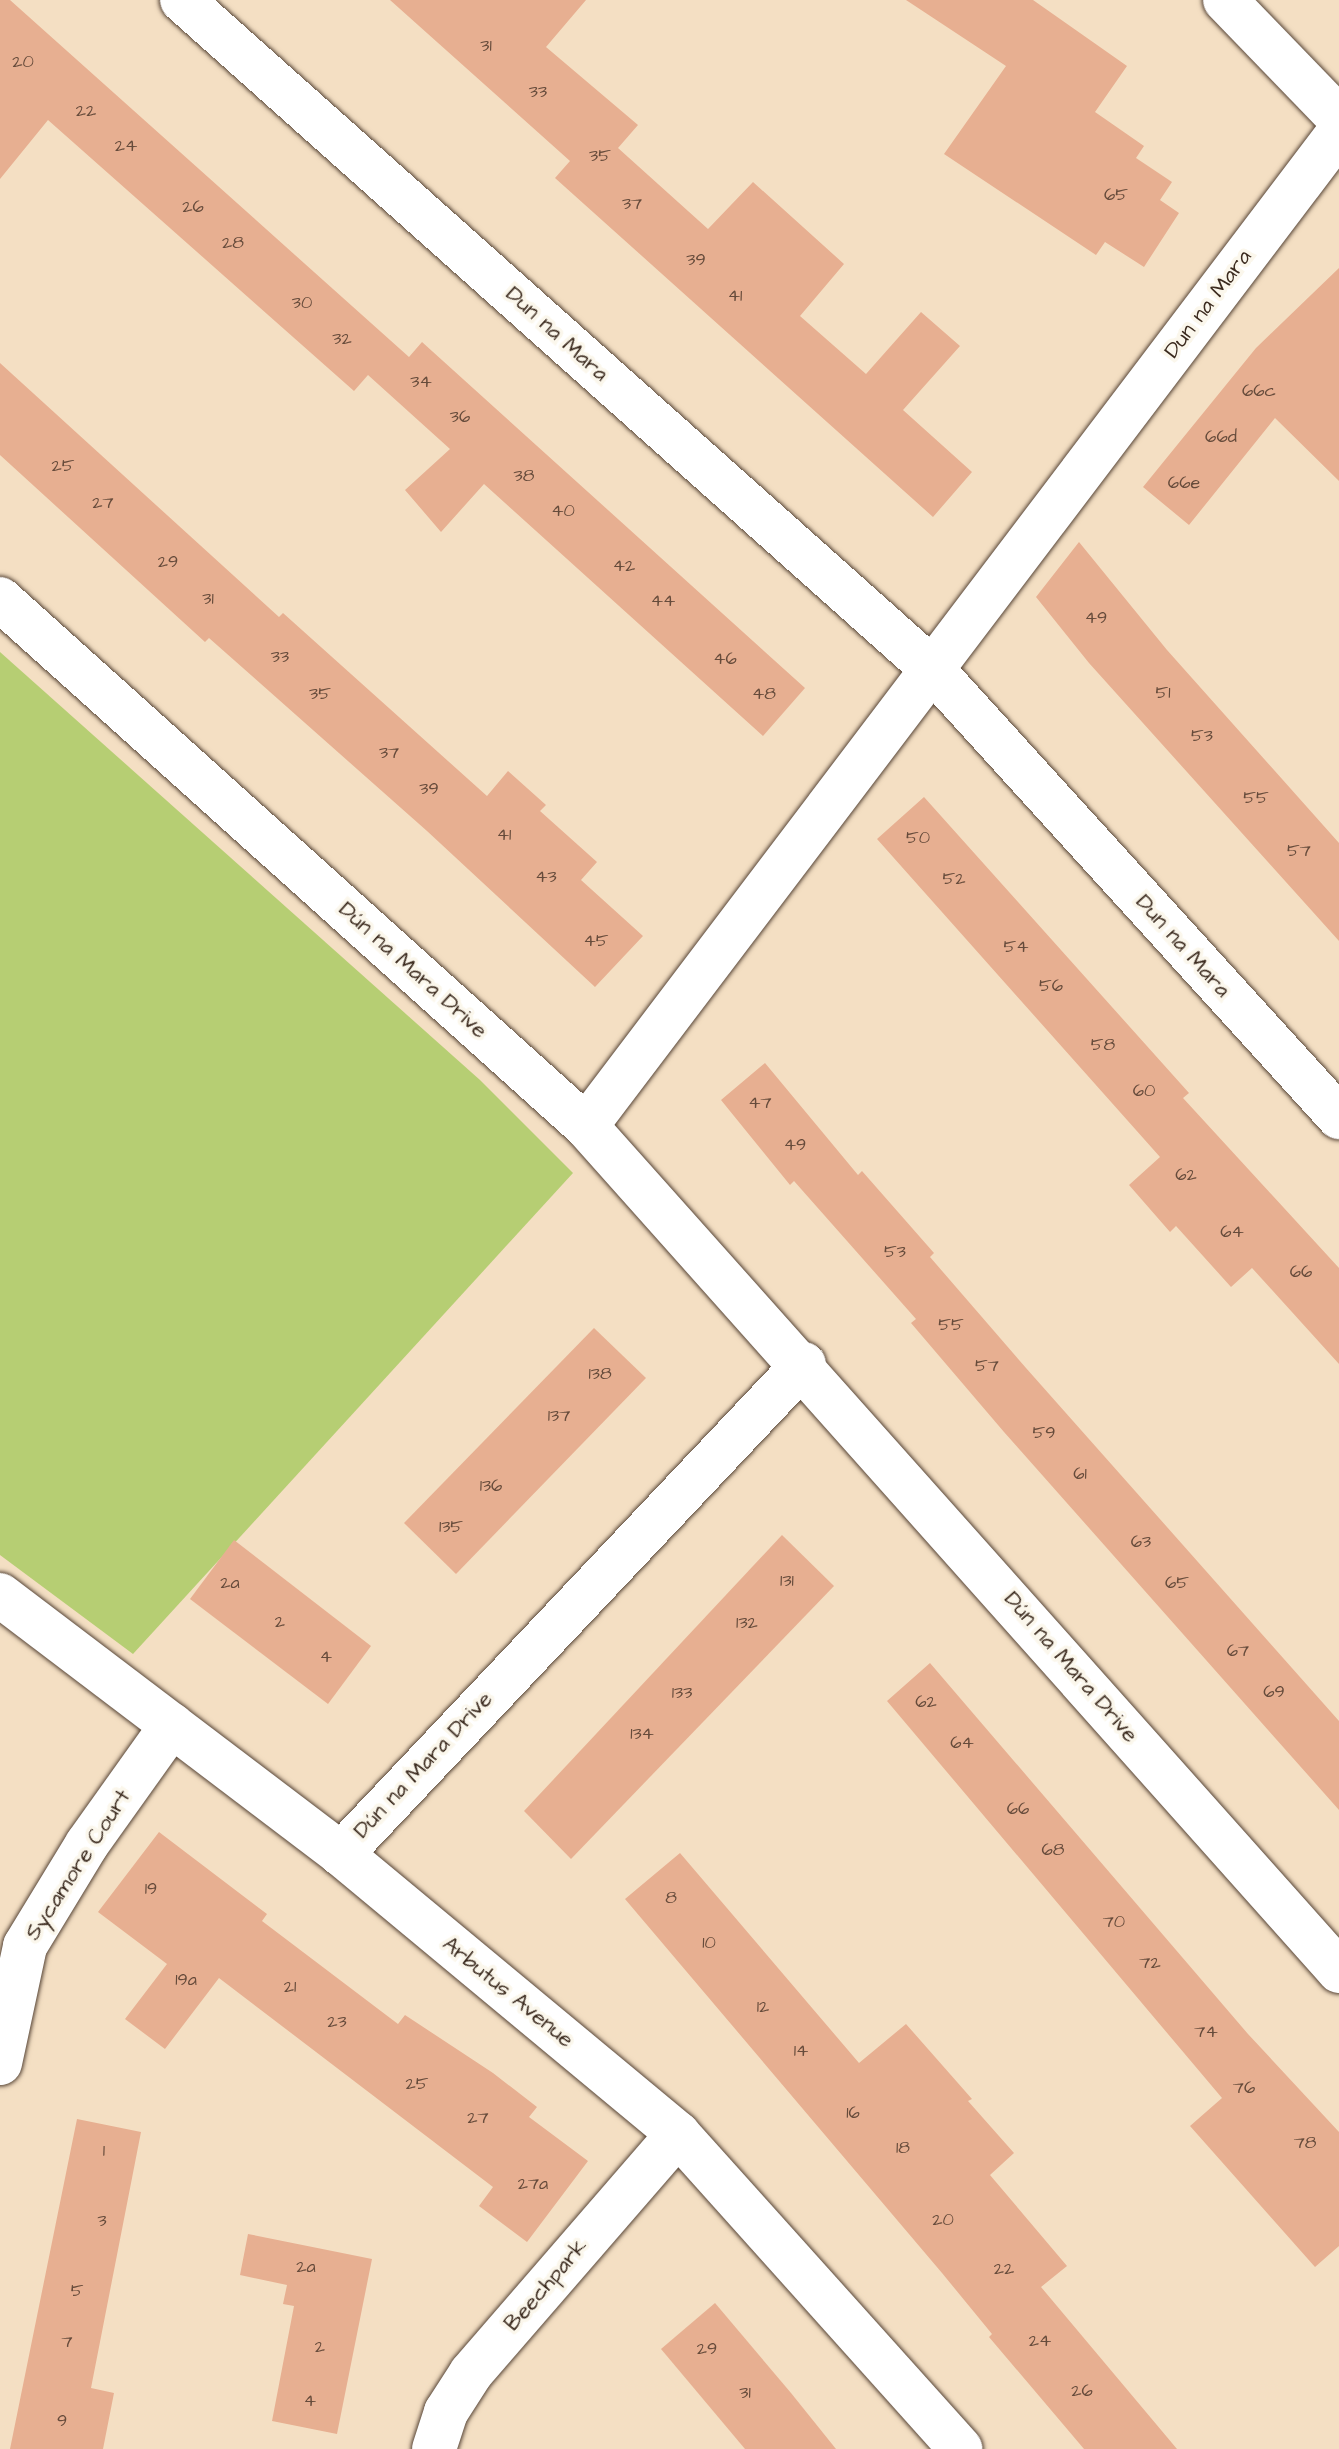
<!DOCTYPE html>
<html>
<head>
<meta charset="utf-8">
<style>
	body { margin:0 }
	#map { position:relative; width:1339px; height:2449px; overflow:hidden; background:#f4dfc3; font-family:"Architects Daughter",sans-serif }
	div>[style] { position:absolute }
	.green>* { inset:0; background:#b6ce73 }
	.building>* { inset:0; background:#e7af91 }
	.roads { filter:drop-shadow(0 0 2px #574537) drop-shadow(0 0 2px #574537) }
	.minor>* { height:44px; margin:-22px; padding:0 22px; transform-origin:22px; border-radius:22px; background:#fff }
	span { translate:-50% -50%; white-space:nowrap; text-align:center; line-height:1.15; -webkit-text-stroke:7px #fbf7ec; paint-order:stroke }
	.number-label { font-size:18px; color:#664b3b }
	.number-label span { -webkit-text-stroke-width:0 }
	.street-label { font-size:22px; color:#3b2a1e }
</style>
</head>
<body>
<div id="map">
	<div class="green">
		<div style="clip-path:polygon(0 652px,480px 1080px,573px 1173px,133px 1654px,0 1555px)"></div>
	</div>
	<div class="building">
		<div style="clip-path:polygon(0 0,10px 0,409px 357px,422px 342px,805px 688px,763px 736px,484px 484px,441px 532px,405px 490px,450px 449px,368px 375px,354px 391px,48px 120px,0 179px)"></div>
		<div style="clip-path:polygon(390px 0,586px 0,546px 47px,638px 125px,618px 148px,708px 229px,753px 182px,844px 264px,800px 316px,866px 374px,921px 312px,960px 346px,903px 410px,972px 472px,933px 517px,555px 178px,570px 161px)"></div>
		<div style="clip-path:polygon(906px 0,1033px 0,1127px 66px,1095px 112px,1144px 146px,1136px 158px,1172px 182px,1160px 200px,1179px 213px,1144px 267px,1105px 242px,1096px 255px,944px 154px,1006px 66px)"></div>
		<div style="clip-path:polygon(1339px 268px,1339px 481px,1275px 418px,1189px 525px,1143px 487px,1256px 348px)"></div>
		<div style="clip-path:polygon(0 363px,279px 617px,283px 613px,487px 796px,508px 771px,546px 805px,540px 811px,597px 862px,581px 880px,643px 936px,595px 987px,427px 831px,209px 638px,205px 642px,0 455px)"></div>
		<div style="clip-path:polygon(1079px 542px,1167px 650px,1339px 843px,1339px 941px,1089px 663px,1036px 597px)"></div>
		<div style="clip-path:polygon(924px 797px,1189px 1093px,1183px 1098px,1339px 1268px,1339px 1364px,1252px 1268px,1231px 1287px,1176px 1226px,1170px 1232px,1129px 1185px,1160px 1157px,877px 839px)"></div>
		<div style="clip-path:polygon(765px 1063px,858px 1175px,862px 1171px,934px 1253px,930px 1257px,1026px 1368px,1339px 1721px,1339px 1810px,1004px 1432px,911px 1323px,916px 1319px,794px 1181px,790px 1185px,721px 1100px)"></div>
		<div style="clip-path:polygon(594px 1328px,646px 1378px,456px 1574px,404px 1523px)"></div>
		<div style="clip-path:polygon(782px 1535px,834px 1586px,571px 1859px,524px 1811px)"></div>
		<div style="clip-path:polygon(234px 1540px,371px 1646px,328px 1704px,190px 1599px)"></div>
		<div style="clip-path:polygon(930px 1663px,1248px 2034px,1339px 2132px,1339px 2246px,1315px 2267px,1190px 2126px,1222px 2098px,887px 1701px)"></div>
		<div style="clip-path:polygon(159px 1832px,267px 1914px,262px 1921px,398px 2024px,405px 2015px,493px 2073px,537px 2107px,529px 2117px,588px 2161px,527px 2242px,479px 2206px,493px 2187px,219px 1978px,165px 2049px,125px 2019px,167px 1964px,98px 1912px)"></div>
		<div style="clip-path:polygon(680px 1853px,859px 2063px,906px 2024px,972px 2099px,968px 2101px,1014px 2153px,990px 2175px,1067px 2266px,1041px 2287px,1177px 2449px,1084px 2449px,989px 2337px,992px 2334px,942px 2273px,625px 1899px)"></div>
		<div style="clip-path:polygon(77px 2119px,141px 2132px,91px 2388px,114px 2393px,103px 2449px,10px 2449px)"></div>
		<div style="clip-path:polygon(248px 2234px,372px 2259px,337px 2434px,272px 2421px,294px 2306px,283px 2304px,287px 2285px,240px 2275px)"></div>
		<div style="clip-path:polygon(715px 2303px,791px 2393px,836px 2449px,745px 2449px,661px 2349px)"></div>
	</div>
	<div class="roads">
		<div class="minor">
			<div style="left:182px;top:0;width:1004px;rotate:41.73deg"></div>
			<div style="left:931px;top:668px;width:607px;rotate:47.74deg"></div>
			<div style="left:1225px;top:0;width:164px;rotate:46deg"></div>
			<div style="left:0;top:599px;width:788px;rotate:41.97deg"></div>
			<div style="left:586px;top:1126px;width:1132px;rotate:48.29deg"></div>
			<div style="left:586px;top:1126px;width:1247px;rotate:-52.85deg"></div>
			<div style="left:0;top:1595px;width:428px;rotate:37.2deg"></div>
			<div style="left:341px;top:1854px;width:438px;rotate:39.7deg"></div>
			<div style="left:678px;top:2134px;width:423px;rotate:48.1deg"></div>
			<div style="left:341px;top:1854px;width:674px;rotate:-46.62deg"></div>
			<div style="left:0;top:2063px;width:120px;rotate:-77.9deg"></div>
			<div style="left:25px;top:1946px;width:119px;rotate:-58.7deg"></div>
			<div style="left:87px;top:1844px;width:146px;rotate:-54.5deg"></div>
			<div style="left:434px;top:2449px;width:39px;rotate:-72deg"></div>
			<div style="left:446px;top:2412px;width:46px;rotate:-57.3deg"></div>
			<div style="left:471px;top:2373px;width:316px;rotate:-49.1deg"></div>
		</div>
	</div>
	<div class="number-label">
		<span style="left:486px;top:46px">31</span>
		<span style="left:23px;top:62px">20</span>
		<span style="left:538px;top:92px">33</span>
		<span style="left:86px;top:111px">22</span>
		<span style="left:126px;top:146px">24</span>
		<span style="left:600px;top:156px">35</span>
		<span style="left:1116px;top:195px">65</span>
		<span style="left:632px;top:204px">37</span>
		<span style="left:193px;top:207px">26</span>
		<span style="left:233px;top:243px">28</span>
		<span style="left:696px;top:260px">39</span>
		<span style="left:735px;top:296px">41</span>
		<span style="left:302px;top:303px">30</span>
		<span style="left:342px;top:339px">32</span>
		<span style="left:421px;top:382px">34</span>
		<span style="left:1259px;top:391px">66c</span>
		<span style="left:460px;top:417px">36</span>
		<span style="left:1221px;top:437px">66d</span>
		<span style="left:63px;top:466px">25</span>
		<span style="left:524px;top:476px">38</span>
		<span style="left:1184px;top:483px">66e</span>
		<span style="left:103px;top:503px">27</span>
		<span style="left:563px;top:511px">40</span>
		<span style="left:168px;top:562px">29</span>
		<span style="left:624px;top:566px">42</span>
		<span style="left:208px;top:599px">31</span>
		<span style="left:663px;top:601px">44</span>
		<span style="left:1096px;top:618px">49</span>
		<span style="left:280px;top:657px">33</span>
		<span style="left:725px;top:659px">46</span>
		<span style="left:1163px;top:693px">51</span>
		<span style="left:320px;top:694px">35</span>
		<span style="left:764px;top:694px">48</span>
		<span style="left:1202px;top:736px">53</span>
		<span style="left:389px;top:753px">37</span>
		<span style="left:429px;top:789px">39</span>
		<span style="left:1256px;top:798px">55</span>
		<span style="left:504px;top:835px">41</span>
		<span style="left:918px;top:838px">50</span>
		<span style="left:1299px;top:851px">57</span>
		<span style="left:546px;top:877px">43</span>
		<span style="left:954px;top:879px">52</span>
		<span style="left:596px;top:941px">45</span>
		<span style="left:1016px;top:947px">54</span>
		<span style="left:1051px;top:986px">56</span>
		<span style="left:1103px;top:1045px">58</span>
		<span style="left:1144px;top:1091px">60</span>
		<span style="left:760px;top:1103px">47</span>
		<span style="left:795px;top:1145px">49</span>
		<span style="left:1186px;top:1175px">62</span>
		<span style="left:1232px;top:1232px">64</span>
		<span style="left:895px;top:1252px">53</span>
		<span style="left:1301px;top:1272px">66</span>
		<span style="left:951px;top:1325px">55</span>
		<span style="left:987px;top:1366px">57</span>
		<span style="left:600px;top:1374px">138</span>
		<span style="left:559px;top:1416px">137</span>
		<span style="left:1044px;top:1433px">59</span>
		<span style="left:1080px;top:1474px">61</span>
		<span style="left:491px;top:1486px">136</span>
		<span style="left:451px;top:1527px">135</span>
		<span style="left:1141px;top:1542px">63</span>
		<span style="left:787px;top:1581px">131</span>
		<span style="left:230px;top:1583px">2a</span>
		<span style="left:1177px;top:1583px">65</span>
		<span style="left:280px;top:1622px">2</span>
		<span style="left:747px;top:1623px">132</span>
		<span style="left:1238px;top:1651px">67</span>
		<span style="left:326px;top:1657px">4</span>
		<span style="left:1274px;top:1692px">69</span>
		<span style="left:682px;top:1693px">133</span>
		<span style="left:926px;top:1702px">62</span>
		<span style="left:642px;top:1734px">134</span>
		<span style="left:962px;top:1743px">64</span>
		<span style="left:1018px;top:1809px">66</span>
		<span style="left:1053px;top:1850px">68</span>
		<span style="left:151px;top:1889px">19</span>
		<span style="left:671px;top:1898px">8</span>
		<span style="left:1114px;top:1922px">70</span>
		<span style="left:709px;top:1943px">10</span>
		<span style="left:1150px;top:1963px">72</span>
		<span style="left:186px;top:1980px">19a</span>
		<span style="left:290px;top:1987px">21</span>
		<span style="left:763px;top:2007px">12</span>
		<span style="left:337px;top:2022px">23</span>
		<span style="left:1206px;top:2032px">74</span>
		<span style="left:801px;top:2051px">14</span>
		<span style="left:417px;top:2084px">25</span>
		<span style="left:1244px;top:2088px">76</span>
		<span style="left:853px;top:2113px">16</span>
		<span style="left:478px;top:2118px">27</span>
		<span style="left:1305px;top:2143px">78</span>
		<span style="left:903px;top:2148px">18</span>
		<span style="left:104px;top:2151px">1</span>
		<span style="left:533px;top:2184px">27a</span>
		<span style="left:943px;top:2220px">20</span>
		<span style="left:102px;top:2221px">3</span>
		<span style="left:306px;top:2267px">2a</span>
		<span style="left:1004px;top:2269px">22</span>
		<span style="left:77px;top:2291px">5</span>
		<span style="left:1040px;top:2341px">24</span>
		<span style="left:67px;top:2342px">7</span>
		<span style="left:320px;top:2347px">2</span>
		<span style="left:707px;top:2349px">29</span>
		<span style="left:1082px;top:2391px">26</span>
		<span style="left:745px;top:2393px">31</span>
		<span style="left:310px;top:2401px">4</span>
		<span style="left:62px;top:2421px">9</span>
	</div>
	<div class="street-label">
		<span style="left:1208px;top:304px;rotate:-53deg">Dun na Mara</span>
		<span style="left:557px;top:334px;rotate:42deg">Dun na Mara</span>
		<span style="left:1183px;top:946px;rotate:48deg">Dun na Mara</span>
		<span style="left:413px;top:970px;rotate:42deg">Dún na Mara Drive</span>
		<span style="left:1071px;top:1667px;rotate:49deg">Dún na Mara Drive</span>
		<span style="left:423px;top:1765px;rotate:-47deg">Dún na Mara Drive</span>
		<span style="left:78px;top:1865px;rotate:-57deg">Sycamore Court</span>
		<span style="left:508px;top:1992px;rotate:39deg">Arbutus Avenue</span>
		<span style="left:546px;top:2285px;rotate:-49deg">Beechpark</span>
	</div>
</div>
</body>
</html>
